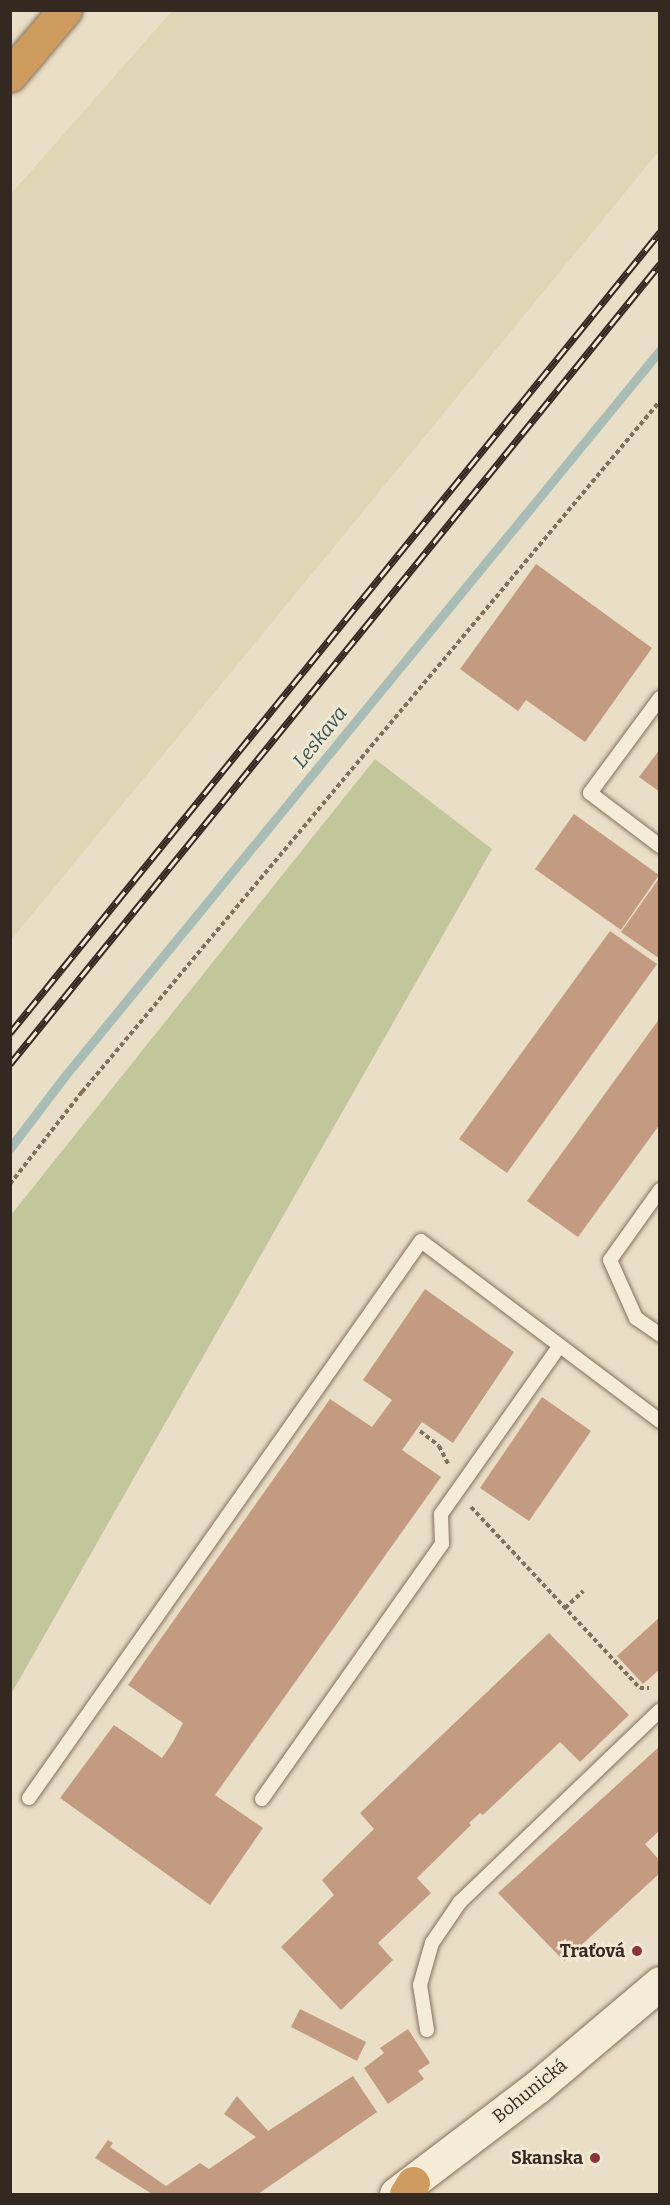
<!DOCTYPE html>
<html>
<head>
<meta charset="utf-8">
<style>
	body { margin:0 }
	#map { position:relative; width:670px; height:2205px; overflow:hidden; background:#e9dec6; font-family:Bitter,serif }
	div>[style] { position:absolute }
	.farmland>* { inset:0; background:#ded6b4 }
	.green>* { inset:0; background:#c1c69b }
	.stream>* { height:9px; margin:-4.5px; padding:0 4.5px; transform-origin:4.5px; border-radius:4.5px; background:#a7bdb6 }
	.building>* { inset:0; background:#c39b80 }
	.path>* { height:4px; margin-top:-2px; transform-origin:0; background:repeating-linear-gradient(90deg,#82705d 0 4.5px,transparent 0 7.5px) }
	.roads { filter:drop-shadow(0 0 2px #82705d) drop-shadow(0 0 2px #82705d) }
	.lane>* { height:14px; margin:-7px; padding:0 7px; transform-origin:7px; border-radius:7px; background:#f5ecd8 }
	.secondary>* { height:33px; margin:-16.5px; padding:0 16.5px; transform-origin:16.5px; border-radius:16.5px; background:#f5ecd8 }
	.highway>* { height:33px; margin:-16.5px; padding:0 16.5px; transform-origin:16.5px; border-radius:16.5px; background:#cf9c60 }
	.rail>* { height:7px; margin-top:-3.5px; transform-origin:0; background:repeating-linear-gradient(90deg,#f1e8d4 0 14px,#342920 0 28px); box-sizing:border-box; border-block:2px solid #342920 }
	.dots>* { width:16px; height:16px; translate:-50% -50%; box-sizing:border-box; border:3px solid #f1e8d4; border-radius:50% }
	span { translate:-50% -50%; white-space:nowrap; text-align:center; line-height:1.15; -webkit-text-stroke:5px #f1e8d4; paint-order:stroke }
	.poi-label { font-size:18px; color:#342920; font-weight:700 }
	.right { translate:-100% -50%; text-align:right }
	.street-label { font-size:18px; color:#342920 }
	.water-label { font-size:20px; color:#31524f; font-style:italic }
	.frame { position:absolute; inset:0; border:12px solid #342920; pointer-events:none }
</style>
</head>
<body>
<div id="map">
	<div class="farmland">
		<div style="clip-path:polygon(172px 11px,659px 11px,659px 151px,11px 940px,11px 194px)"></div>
	</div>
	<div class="green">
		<div style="clip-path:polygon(375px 759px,492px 849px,11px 1694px,11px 1215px)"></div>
	</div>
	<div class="stream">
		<div style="left:10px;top:1148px;width:89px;rotate:-52.7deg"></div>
		<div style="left:64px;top:1077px;width:940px;rotate:-50.65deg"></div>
	</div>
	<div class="building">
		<div style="clip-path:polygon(536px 564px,652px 648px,585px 742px,526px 700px,518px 711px,460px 669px)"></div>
		<div style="clip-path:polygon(660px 749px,660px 792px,639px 777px)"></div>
		<div style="clip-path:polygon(574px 814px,659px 875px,621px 930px,535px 869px)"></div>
		<div style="clip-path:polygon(660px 877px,660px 959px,621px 932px)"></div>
		<div style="clip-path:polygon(610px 931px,657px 964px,507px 1173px,459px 1139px)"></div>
		<div style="clip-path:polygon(660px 1018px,660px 1124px,578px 1237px,527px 1201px)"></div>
		<div style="clip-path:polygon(425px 1289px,514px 1352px,453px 1443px,422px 1422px,402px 1450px,441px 1477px,215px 1795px,263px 1828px,210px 1905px,60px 1798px,114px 1725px,162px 1758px,173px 1742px,183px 1723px,128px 1685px,330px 1399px,372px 1427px,392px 1400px,363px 1380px)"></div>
		<div style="clip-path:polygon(542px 1397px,591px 1431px,529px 1521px,480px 1488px)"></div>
		<div style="clip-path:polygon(660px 1617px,660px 1669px,643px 1684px,617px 1656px)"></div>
		<div style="clip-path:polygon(549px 1633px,629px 1715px,580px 1762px,560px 1742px,483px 1815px,480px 1813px,469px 1823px,471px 1825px,417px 1878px,431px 1893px,378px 1943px,393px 1960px,341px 2010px,281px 1947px,334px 1895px,322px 1880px,374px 1829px,360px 1813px)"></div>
		<div style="clip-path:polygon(660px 1746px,660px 1830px,645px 1844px,660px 1861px,660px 1873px,564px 1961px,498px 1893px)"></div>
		<div style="clip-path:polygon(300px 2009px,366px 2042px,357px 2061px,291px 2027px)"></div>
		<div style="clip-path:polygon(408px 2029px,430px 2063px,418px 2071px,424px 2079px,388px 2104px,364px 2068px,384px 2053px,380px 2048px)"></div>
		<div style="clip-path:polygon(353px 2076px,377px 2112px,258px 2194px,152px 2194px,95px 2158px,108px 2140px,113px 2143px,110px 2147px,166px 2186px,200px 2163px,209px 2169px,256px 2137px,224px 2114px,237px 2096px,268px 2131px)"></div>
	</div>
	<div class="path">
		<div style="left:10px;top:1184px;width:117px;rotate:-52deg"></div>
		<div style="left:82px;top:1092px;width:901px;rotate:-50.09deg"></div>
		<div style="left:420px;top:1431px;width:24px;rotate:38deg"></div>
		<div style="left:439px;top:1446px;width:20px;rotate:63deg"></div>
		<div style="left:471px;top:1507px;width:248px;rotate:47deg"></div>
		<div style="left:640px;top:1688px;width:9px"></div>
		<div style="left:565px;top:1608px;width:25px;rotate:-43deg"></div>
	</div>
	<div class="roads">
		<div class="lane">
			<div style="left:660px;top:698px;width:118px;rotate:126.4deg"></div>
			<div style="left:590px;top:793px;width:88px;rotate:37.1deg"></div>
			<div style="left:660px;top:1190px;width:86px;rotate:125.5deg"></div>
			<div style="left:610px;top:1260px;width:64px;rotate:65.9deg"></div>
			<div style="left:636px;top:1318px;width:29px;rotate:35deg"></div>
			<div style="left:29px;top:1798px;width:681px;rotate:-54.86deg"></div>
			<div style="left:421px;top:1241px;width:299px;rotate:37deg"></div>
			<div style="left:262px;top:1799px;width:312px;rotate:-54.8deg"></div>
			<div style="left:442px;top:1544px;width:30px;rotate:-92deg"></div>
			<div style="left:441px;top:1514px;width:204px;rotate:-54.8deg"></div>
			<div style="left:427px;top:2030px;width:46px;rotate:-98.8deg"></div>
			<div style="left:420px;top:1985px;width:44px;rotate:-74.1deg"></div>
			<div style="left:432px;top:1943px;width:50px;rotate:-55.7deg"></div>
			<div style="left:460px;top:1902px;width:277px;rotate:-43.8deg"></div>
		</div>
		<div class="secondary">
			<div style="left:396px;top:2194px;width:177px;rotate:-37.2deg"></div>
			<div style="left:537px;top:2087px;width:161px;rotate:-40.2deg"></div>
		</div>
		<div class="highway">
			<div style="left:10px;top:75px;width:85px;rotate:-49.8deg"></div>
			<div style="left:406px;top:2194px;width:13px;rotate:-58deg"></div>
		</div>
	</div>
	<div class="rail">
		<div style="left:10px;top:1033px;width:1032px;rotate:-50.94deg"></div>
		<div style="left:10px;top:1064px;width:1031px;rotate:-50.91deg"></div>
	</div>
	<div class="dots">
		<div style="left:637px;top:1951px;background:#8a3436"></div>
		<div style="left:595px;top:2158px;background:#8a3436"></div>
	</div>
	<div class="poi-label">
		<span class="right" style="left:625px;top:1951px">Traťová</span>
		<span class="right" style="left:583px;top:2158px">Skanska</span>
	</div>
	<div class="street-label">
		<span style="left:530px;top:2091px;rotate:-39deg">Bohunická</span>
	</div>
	<div class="water-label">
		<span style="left:320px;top:737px;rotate:-51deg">Leskava</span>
	</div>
	<div class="frame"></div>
</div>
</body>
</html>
